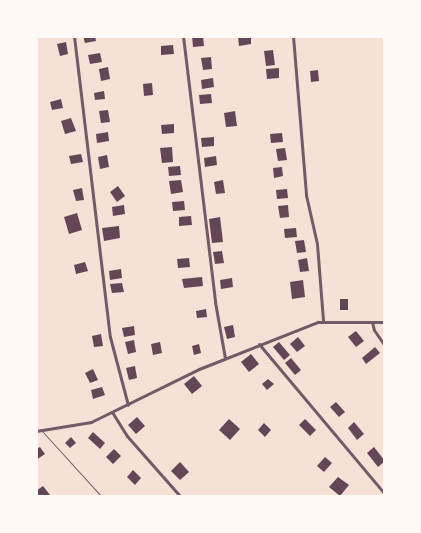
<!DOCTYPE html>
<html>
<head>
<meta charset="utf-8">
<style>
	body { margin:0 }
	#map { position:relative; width:421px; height:533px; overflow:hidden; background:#f7e1d7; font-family:Mulish,sans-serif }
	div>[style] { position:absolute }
	.building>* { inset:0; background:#644757 }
	.service>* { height:1px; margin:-0.5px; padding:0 0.5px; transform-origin:0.5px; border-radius:0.5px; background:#755966 }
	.minor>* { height:3px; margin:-1.5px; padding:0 1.5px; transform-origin:1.5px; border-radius:1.5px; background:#755966 }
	span { translate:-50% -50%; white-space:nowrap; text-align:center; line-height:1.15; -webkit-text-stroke:4px #fffaf5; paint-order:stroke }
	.frame { position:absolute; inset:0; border:38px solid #fffaf5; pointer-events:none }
</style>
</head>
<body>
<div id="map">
	<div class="building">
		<div style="clip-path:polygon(83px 36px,95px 36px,96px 41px,85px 43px)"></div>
		<div style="clip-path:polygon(192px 36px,203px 36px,204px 46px,193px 47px)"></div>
		<div style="clip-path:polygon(251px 36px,251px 44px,239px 46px,238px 37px)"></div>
		<div style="clip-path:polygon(66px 42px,68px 54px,60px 56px,57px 44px)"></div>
		<div style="clip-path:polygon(173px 45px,174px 54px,161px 55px,161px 46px)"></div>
		<div style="clip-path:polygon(273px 50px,275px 65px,266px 66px,264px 51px)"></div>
		<div style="clip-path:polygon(100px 53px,102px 62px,90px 64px,88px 55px)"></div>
		<div style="clip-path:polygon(211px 57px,212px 69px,203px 70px,201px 58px)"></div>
		<div style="clip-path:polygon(108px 67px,110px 79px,101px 81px,99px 69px)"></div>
		<div style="clip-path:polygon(279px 68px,279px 78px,267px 79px,266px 69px)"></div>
		<div style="clip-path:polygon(318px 70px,319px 81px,311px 82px,310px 71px)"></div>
		<div style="clip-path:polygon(213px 78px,214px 87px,202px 89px,201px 80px)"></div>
		<div style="clip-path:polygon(152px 83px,153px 95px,144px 96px,143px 84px)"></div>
		<div style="clip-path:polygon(104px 91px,105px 99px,95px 100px,94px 93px)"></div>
		<div style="clip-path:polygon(211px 94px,212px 103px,200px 104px,199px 95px)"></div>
		<div style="clip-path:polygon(61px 99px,63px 108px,52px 110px,50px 102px)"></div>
		<div style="clip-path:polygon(108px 110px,110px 122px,101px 123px,99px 111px)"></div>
		<div style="clip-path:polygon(235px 111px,237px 126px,226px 127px,224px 113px)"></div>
		<div style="clip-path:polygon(71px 118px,76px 131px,65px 134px,61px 121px)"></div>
		<div style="clip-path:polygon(174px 124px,174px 133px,162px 134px,161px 125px)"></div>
		<div style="clip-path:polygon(108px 132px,109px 141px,97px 143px,96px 134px)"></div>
		<div style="clip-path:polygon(282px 133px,283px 142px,271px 143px,270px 134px)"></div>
		<div style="clip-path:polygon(214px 137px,214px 146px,202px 147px,201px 138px)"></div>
		<div style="clip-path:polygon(172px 147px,173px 162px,162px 163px,160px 148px)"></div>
		<div style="clip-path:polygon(285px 148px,287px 160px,278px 161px,276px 149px)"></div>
		<div style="clip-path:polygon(81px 154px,83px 162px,71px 164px,69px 156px)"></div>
		<div style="clip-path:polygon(107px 155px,109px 167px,100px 169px,98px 157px)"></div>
		<div style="clip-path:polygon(216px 156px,217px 165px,205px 167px,204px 158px)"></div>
		<div style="clip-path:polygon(180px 166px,181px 175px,169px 176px,168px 167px)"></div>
		<div style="clip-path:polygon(282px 167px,283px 176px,274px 178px,273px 168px)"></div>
		<div style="clip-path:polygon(181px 180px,183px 192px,171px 194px,169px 181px)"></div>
		<div style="clip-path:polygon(223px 180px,225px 193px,216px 194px,214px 182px)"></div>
		<div style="clip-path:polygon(118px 186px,125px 196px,117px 202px,110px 192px)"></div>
		<div style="clip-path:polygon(82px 188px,84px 200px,76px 201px,73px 190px)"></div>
		<div style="clip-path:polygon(287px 189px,288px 198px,277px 199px,276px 190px)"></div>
		<div style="clip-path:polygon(184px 201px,185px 210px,173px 211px,172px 202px)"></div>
		<div style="clip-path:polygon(124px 205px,125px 214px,113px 216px,112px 207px)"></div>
		<div style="clip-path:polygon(288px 205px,289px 217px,280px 218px,278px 206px)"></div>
		<div style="clip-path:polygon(77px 213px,82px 230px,69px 234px,64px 217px)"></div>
		<div style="clip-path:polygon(191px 216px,192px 225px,179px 226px,179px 217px)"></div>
		<div style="clip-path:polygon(220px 217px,223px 242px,212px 243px,209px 219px)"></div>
		<div style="clip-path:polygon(119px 226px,120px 238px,104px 241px,102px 228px)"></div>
		<div style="clip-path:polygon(296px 228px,297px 237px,285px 238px,284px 229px)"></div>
		<div style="clip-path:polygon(304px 240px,306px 252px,297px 253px,295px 241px)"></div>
		<div style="clip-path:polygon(222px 251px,224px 263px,215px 264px,213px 252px)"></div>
		<div style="clip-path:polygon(189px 258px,190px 267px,178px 268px,177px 259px)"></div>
		<div style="clip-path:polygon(307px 258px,309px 271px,300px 272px,298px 260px)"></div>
		<div style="clip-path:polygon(85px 262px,88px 271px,76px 274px,74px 265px)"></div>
		<div style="clip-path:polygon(121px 269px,122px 278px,110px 280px,109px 271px)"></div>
		<div style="clip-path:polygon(202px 277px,203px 286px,184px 288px,182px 279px)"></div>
		<div style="clip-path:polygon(232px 278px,233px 287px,221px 289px,220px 280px)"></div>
		<div style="clip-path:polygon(303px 280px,305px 297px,292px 299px,290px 282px)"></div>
		<div style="clip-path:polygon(122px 283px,124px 292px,112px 293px,110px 284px)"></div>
		<div style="clip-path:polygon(340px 299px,348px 299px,348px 310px,340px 310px)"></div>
		<div style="clip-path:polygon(206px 309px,207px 317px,197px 318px,196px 311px)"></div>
		<div style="clip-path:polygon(233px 325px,235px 337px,227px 339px,224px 327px)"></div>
		<div style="clip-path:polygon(134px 326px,135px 335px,124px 337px,122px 328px)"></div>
		<div style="clip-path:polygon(356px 331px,364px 341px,356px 347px,348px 337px)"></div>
		<div style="clip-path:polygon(101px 334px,103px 346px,94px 347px,92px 336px)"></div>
		<div style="clip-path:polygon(298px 337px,305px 346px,297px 352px,290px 344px)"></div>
		<div style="clip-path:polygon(134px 340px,136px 352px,128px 354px,125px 342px)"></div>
		<div style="clip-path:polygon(160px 342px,162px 353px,153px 355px,151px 344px)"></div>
		<div style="clip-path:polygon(279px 342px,290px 355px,284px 360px,273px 347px)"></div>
		<div style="clip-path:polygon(199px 344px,201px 353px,194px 355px,192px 346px)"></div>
		<div style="clip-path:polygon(375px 347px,380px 353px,366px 364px,362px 358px)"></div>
		<div style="clip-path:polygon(251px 354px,259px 364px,249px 372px,241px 362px)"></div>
		<div style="clip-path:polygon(291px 358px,301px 370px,295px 375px,285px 363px)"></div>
		<div style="clip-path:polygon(135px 366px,137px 378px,129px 380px,126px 368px)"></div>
		<div style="clip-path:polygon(93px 369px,98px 380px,90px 383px,85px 373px)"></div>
		<div style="clip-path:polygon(194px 376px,202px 386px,192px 394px,184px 384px)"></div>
		<div style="clip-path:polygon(268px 379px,274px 384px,267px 390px,262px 384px)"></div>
		<div style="clip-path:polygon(102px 387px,105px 395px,93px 399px,91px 390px)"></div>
		<div style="clip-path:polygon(336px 402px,345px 412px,339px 417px,330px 407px)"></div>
		<div style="clip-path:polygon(137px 417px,145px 426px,136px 434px,128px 425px)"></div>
		<div style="clip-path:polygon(229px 419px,240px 429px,230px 440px,219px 430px)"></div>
		<div style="clip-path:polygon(305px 419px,316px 430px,310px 436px,299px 425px)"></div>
		<div style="clip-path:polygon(354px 422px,364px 434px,357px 440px,348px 428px)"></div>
		<div style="clip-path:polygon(264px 423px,271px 430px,265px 437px,258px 430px)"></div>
		<div style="clip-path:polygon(93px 432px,105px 443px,100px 449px,88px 438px)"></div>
		<div style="clip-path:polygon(71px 437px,76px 443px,70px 448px,65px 443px)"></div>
		<div style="clip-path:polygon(40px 447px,45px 454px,36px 460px,36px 449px)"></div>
		<div style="clip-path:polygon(374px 447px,385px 461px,378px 467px,367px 453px)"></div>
		<div style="clip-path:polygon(114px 449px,121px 456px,113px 464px,106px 457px)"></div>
		<div style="clip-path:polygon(325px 457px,332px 463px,324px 472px,317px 466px)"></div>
		<div style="clip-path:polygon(180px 462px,189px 472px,180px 480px,171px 471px)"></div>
		<div style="clip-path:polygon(133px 470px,141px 478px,135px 485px,127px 477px)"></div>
		<div style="clip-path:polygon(338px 477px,349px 485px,340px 496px,329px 487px)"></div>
		<div style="clip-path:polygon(43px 486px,50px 495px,39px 497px,36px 491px)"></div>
	</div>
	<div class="service">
		<div style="left:42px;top:431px;width:89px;rotate:47.7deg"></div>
	</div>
	<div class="minor">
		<div style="left:74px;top:36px;width:303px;rotate:83.2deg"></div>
		<div style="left:110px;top:337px;width:70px;rotate:75.2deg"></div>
		<div style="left:183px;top:36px;width:268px;rotate:83.1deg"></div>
		<div style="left:215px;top:302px;width:57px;rotate:79.9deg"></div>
		<div style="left:293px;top:36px;width:160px;rotate:85.3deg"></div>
		<div style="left:306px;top:195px;width:50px;rotate:77.3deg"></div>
		<div style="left:317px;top:244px;width:77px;rotate:85.5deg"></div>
		<div style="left:372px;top:322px;width:8px;rotate:76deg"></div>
		<div style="left:374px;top:330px;width:19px;rotate:55deg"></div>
		<div style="left:259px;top:344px;width:196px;rotate:50deg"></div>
		<div style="left:112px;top:412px;width:28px;rotate:58deg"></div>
		<div style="left:127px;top:436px;width:81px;rotate:48.5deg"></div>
		<div style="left:36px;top:431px;width:56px;rotate:-9.3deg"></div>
		<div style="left:91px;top:422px;width:120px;rotate:-26.1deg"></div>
		<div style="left:199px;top:369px;width:128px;rotate:-21.6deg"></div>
		<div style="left:318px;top:322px;width:67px"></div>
	</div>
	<div class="frame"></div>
</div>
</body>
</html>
